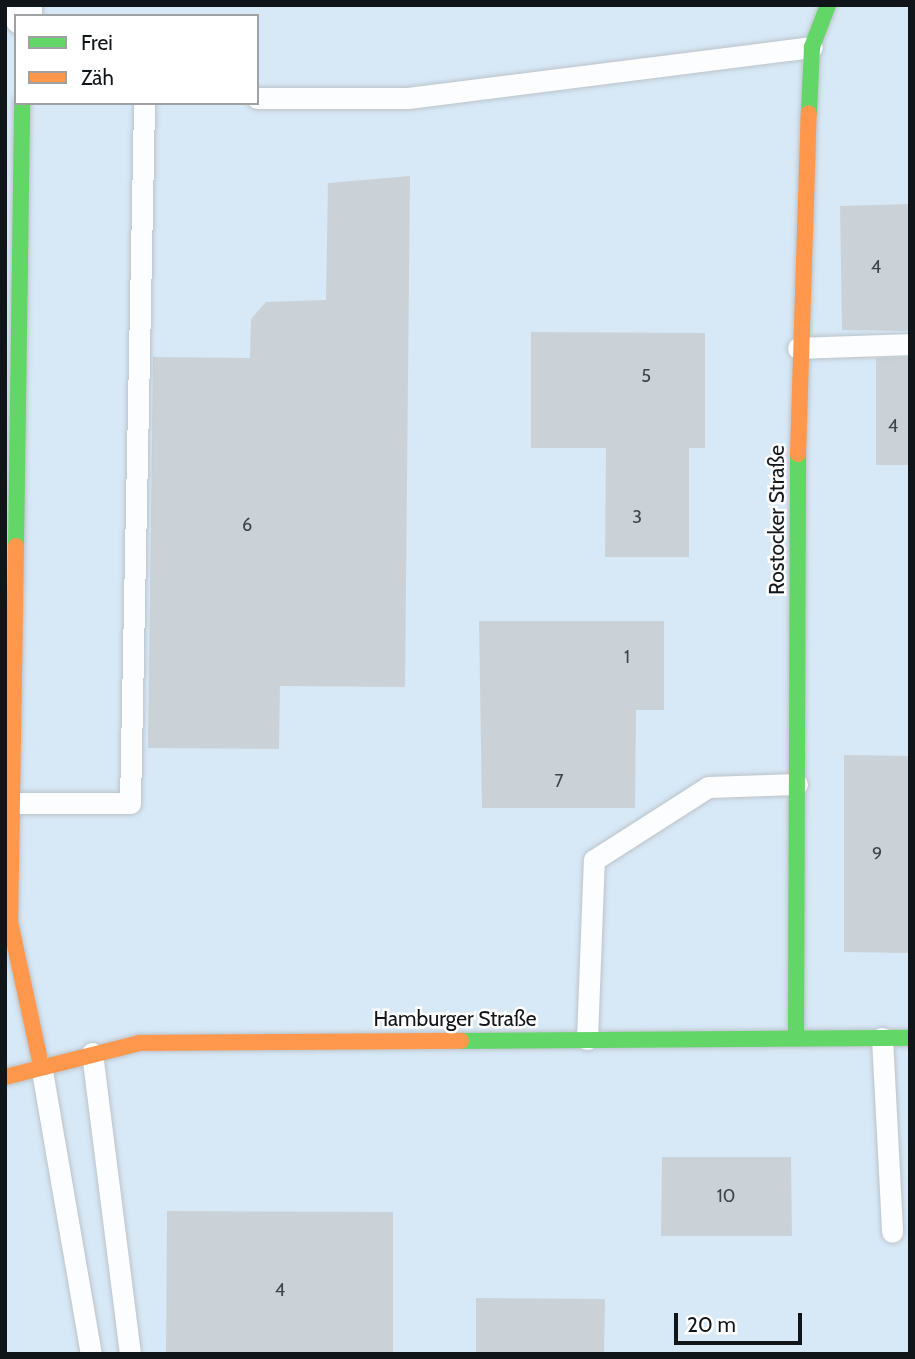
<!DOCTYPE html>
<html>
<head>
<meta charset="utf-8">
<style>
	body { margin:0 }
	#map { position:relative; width:915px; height:1359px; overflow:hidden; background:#e8f1f9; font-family:Cabin,sans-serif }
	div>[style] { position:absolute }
	.built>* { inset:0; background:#d7e8f6 }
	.building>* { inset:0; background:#cad2d7 }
	.roads { filter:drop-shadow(0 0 2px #bbc3c9) drop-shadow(0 0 2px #bbc3c9) }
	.lane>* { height:21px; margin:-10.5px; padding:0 10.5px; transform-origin:10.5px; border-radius:10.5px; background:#fcfdfe }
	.street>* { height:38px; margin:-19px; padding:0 19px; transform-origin:19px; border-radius:19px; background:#fcfdfe }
	.fast>* { height:16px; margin:-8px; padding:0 8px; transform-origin:8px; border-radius:8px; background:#63d668 }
	.slow>* { height:16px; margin:-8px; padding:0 8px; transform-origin:8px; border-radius:8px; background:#ff974d }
	span { translate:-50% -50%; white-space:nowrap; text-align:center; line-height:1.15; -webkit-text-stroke:5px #fff; paint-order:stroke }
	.number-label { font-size:18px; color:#3e4449 }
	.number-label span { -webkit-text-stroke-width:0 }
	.street-label { font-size:21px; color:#10151a }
	.frame { position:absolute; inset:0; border:7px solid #10151a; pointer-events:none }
	.legend { position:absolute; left:14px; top:14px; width:245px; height:91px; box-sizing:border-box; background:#fff; border:2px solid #9fa1a3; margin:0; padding:9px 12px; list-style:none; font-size:21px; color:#10151a }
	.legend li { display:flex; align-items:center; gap:14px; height:35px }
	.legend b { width:35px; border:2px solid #9fa1a3 }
	.scale { position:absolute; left:674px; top:1313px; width:128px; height:32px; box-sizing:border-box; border:4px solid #10151a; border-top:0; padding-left:9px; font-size:21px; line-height:24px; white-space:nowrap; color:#10151a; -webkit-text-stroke:5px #fff; paint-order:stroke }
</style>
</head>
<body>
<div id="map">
	<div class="built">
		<div style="clip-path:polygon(evenodd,5px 5px,910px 5px,910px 1354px,5px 1354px,5px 5px,16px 16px,257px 16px,257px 103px,16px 103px,16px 16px)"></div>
	</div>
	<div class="building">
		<div style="clip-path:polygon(410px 176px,405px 687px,280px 686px,279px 749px,148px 748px,153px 357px,250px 358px,251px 319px,266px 302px,326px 300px,328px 183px)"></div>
		<div style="clip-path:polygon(910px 204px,910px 331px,842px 330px,840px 206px)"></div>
		<div style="clip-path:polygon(531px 332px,705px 333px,705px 448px,689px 448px,689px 557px,605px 557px,606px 448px,531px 448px)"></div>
		<div style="clip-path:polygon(910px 357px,910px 465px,876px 465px,876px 358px)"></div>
		<div style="clip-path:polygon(479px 621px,664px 621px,664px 710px,636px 710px,635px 808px,482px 808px)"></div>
		<div style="clip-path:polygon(844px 755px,910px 756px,910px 953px,844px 952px)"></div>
		<div style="clip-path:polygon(662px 1157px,791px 1157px,792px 1236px,661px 1236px)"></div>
		<div style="clip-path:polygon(167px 1211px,393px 1212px,393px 1354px,166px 1354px)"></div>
		<div style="clip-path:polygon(476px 1298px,605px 1299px,604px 1354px,476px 1354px)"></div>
	</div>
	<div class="roads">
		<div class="lane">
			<div style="left:257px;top:98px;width:151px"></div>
			<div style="left:408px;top:98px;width:407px;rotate:-7.2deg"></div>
			<div style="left:798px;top:348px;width:112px;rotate:-2deg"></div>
			<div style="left:5px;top:803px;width:125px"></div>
			<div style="left:130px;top:803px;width:700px;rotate:-88.85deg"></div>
			<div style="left:882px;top:1038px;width:194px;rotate:87deg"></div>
			<div style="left:587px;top:1039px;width:179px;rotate:-87.8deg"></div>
			<div style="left:594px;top:860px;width:135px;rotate:-32.6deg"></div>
			<div style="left:708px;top:787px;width:89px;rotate:-1.9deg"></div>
			<div style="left:92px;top:1053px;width:303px;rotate:82.8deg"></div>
			<div style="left:41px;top:1065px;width:293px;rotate:80.2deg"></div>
		</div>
		<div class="street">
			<div style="left:23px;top:16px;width:11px;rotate:-90deg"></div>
		</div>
		<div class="fast">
			<div style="left:809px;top:113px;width:66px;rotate:-87.4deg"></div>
			<div style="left:812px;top:47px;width:45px;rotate:-69.1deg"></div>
			<div style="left:16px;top:546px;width:443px;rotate:-89.2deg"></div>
			<div style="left:796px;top:1038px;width:584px;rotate:-89.8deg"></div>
			<div style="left:461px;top:1041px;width:449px;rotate:-0.4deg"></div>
		</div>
		<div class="slow">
			<div style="left:798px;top:454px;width:341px;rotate:-88.2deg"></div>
			<div style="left:16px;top:546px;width:376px;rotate:90.9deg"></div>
			<div style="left:10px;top:922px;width:146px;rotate:77.8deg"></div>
			<div style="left:5px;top:1077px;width:138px;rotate:-14.2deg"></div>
			<div style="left:139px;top:1043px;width:322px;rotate:-0.4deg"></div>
		</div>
	</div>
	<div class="number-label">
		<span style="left:876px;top:267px">4</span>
		<span style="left:646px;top:376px">5</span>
		<span style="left:893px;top:426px">4</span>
		<span style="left:637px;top:517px">3</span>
		<span style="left:247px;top:525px">6</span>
		<span style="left:627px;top:657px">1</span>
		<span style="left:559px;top:781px">7</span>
		<span style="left:877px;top:854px">9</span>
		<span style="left:726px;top:1196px">10</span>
		<span style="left:280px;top:1290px">4</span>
	</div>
	<div class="street-label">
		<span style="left:777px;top:520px;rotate:-90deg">Rostocker Straße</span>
		<span style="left:455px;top:1019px">Hamburger Straße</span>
	</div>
	<div class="frame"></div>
	<ul class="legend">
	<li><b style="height:9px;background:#63d668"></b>Frei</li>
	<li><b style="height:9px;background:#ff974d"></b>Zäh</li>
	</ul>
	<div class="scale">20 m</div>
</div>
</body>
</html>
